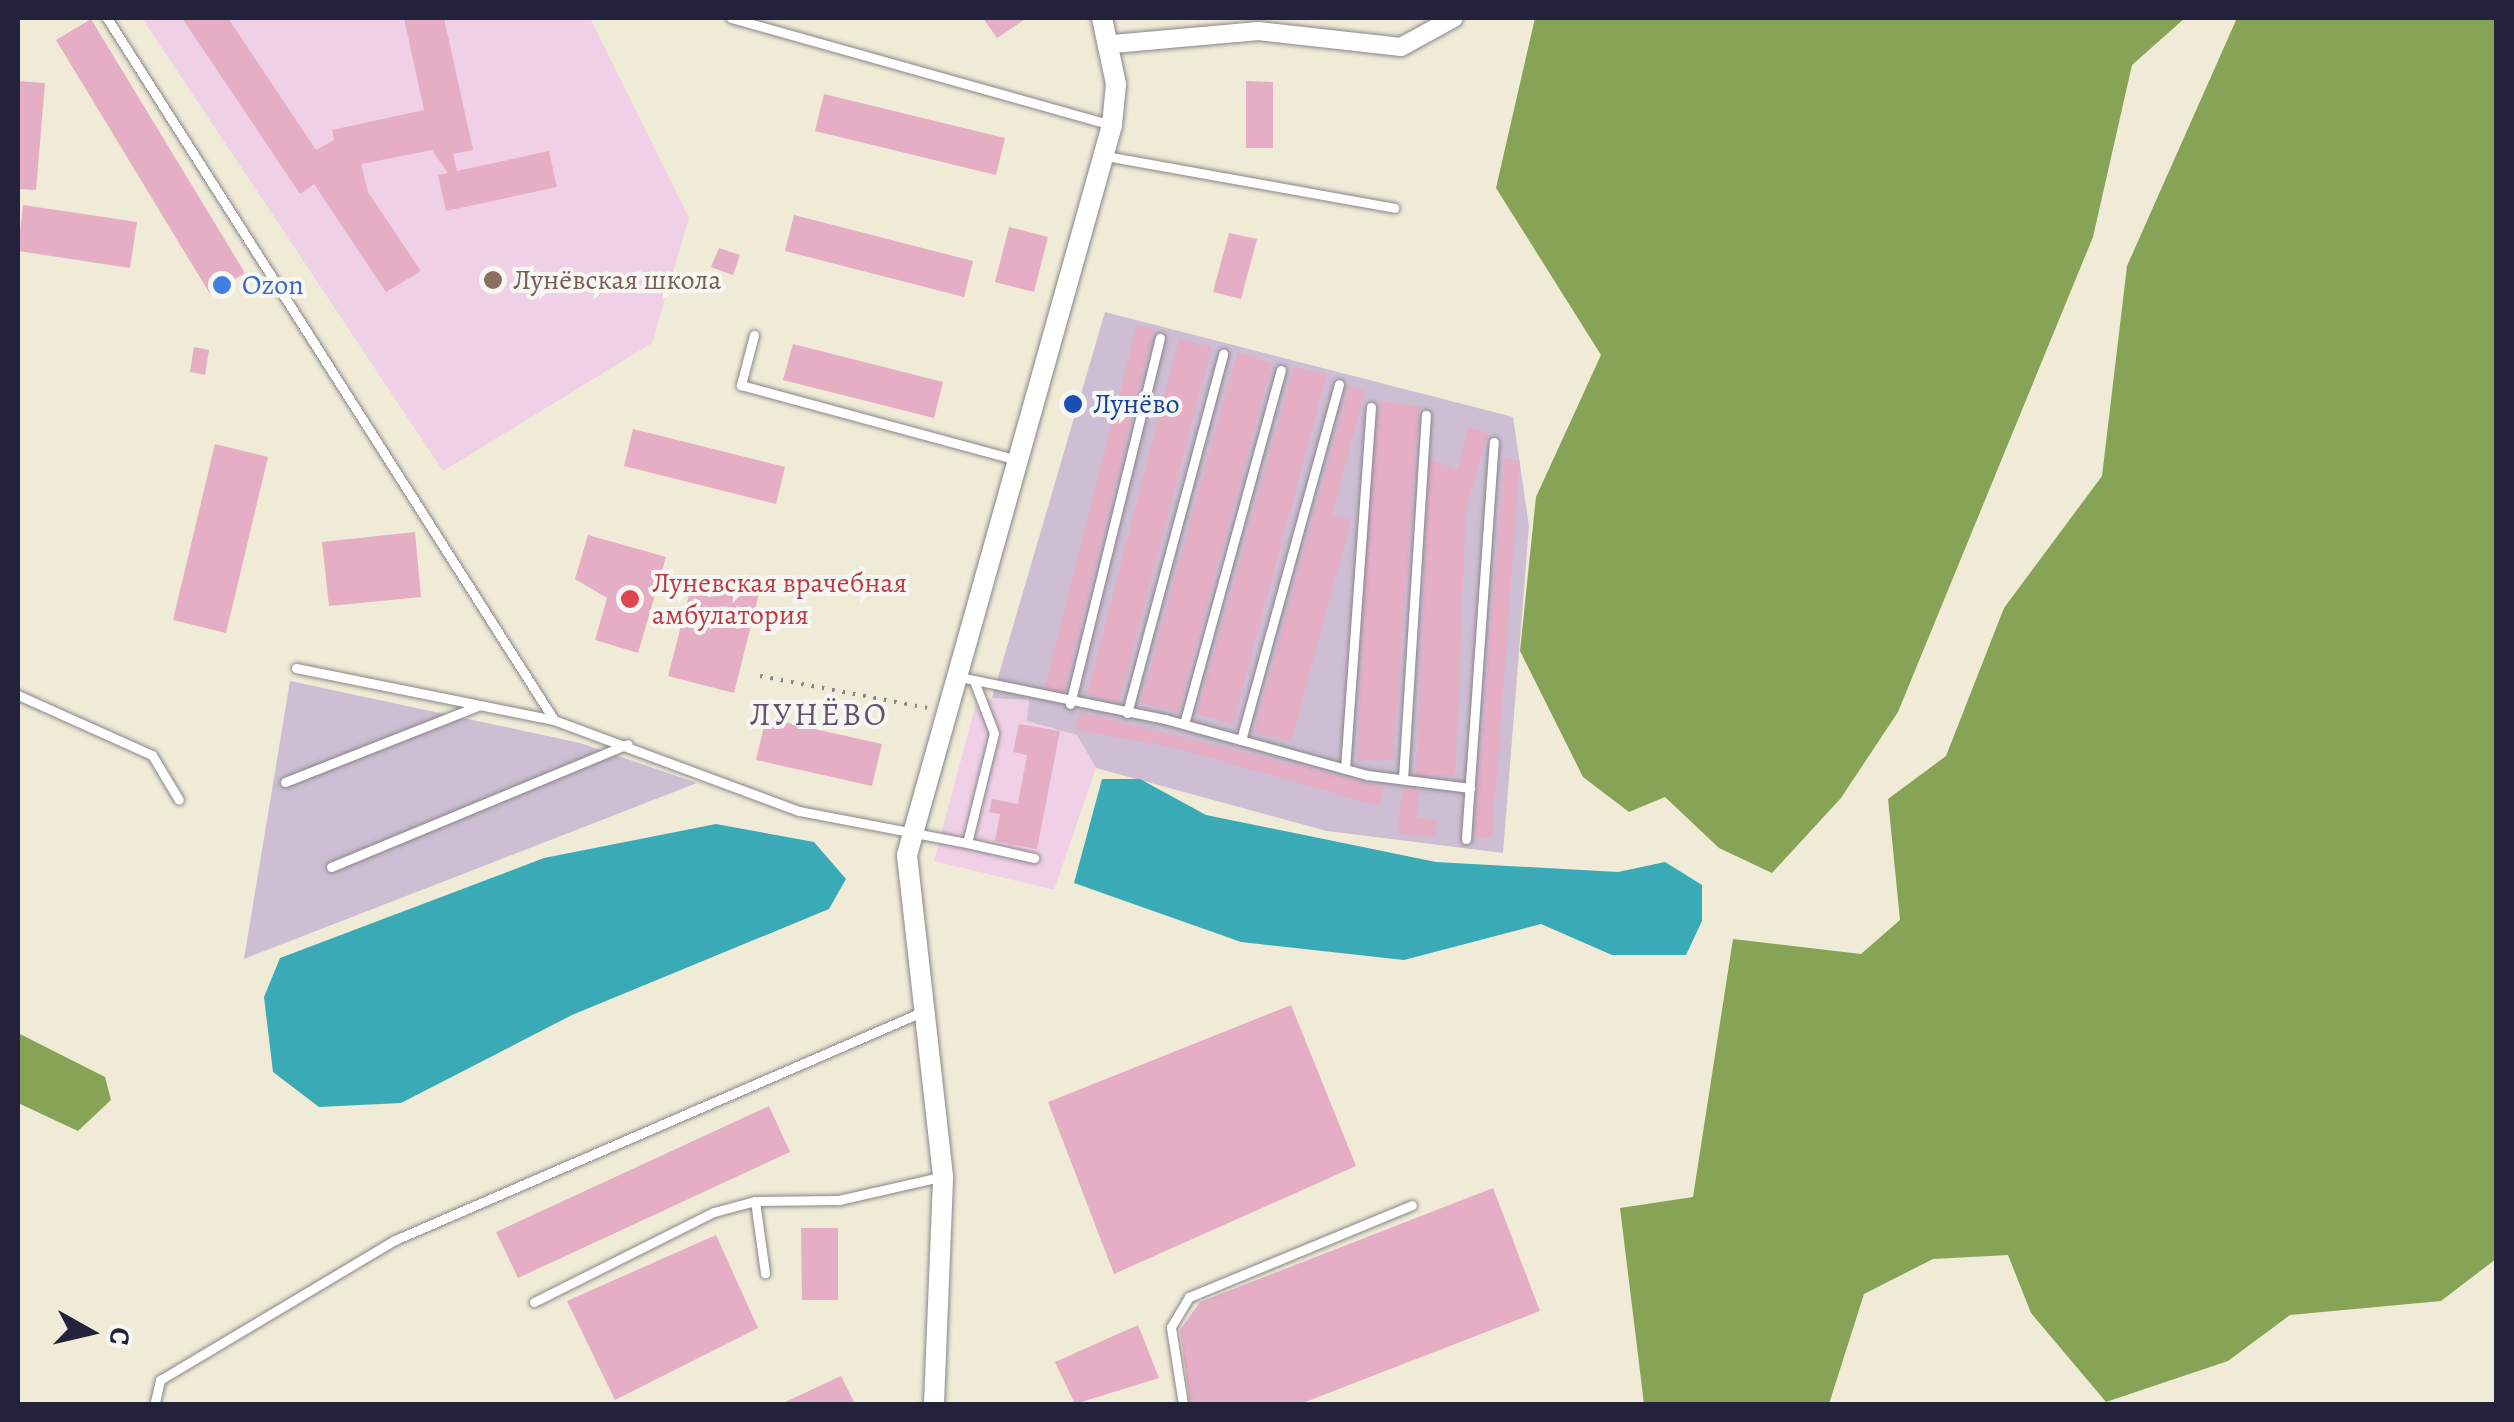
<!DOCTYPE html>
<html>
<head>
<meta charset="utf-8">
<style>
	body { margin:0 }
	#map { position:relative; width:2514px; height:1422px; overflow:hidden; background:#efebd7; font-family:Alegreya,serif }
	div>[style] { position:absolute }
	.built>* { inset:0; background:#efd0e7 }
	.industrial>* { inset:0; background:#cdbed3 }
	.forest>* { inset:0; background:#87a456 }
	.water>* { inset:0; background:#3aabb6 }
	.building>* { inset:0; background:#e5aec5 }
	.path>* { height:4px; margin-top:-2px; transform-origin:0; background:repeating-linear-gradient(90deg,#888689 0 2.5px,transparent 0 10.5px) }
	.roads { filter:drop-shadow(0 0 2px #888689) drop-shadow(0 0 2px #888689) }
	.service>* { height:9px; margin:-4.5px; padding:0 4.5px; transform-origin:4.5px; border-radius:4.5px; background:#fff }
	.minor>* { height:18px; margin:-9px; padding:0 9px; transform-origin:9px; border-radius:9px; background:#fff }
	.tertiary>* { height:20px; margin:-10px; padding:0 10px; transform-origin:10px; border-radius:10px; background:#fff }
	.dots>* { width:28px; height:28px; translate:-50% -50%; box-sizing:border-box; border:5px solid #f6f6f2; border-radius:50% }
	span { translate:-50% -50%; white-space:nowrap; text-align:center; line-height:1.15; -webkit-text-stroke:8px #f6f6f2; paint-order:stroke }
	.education-label { font-size:28px; color:#785e54 }
	.left { translate:0 -50%; text-align:left }
	.shop-label { font-size:28px; color:#366cbe }
	.transit-label { font-size:28px; color:#164399 }
	.health-label { font-size:28px; color:#be3a42 }
	.quarter-label { font-size:32px; color:#66536b; letter-spacing:2.5px }
	.frame { position:absolute; inset:0; border:20px solid #22223b; pointer-events:none }
	.north { position:absolute; left:40px; top:1282px; width:100px; height:100px; -webkit-text-stroke:8px #f6f6f2; paint-order:stroke; rotate:98deg; font-size:28px; font-weight:700; line-height:40px; text-align:center; color:#22223b }
	.north::after { content:''; display:block; margin:auto; width:35px; height:45px; background:#22223b; clip-path:polygon(50% 0,100% 100%,50% 72%,0 100%) }
</style>
</head>
<body>
<div id="map">
	<div class="built">
		<div style="clip-path:polygon(142px 18px,590px 18px,689px 218px,652px 343px,443px 471px)"></div>
		<div style="clip-path:polygon(992px 698px,1030px 700px,1028px 721px,1077px 735px,1096px 768px,1054px 890px,934px 861px,975px 707px)"></div>
	</div>
	<div class="industrial">
		<div style="clip-path:polygon(1105px 312px,1513px 417px,1529px 526px,1503px 853px,1327px 831px,1096px 768px,1077px 735px,1027px 721px,1029px 700px,992px 698px)"></div>
		<div style="clip-path:polygon(290px 681px,580px 743px,697px 783px,244px 959px)"></div>
	</div>
	<div class="forest">
		<div style="clip-path:polygon(1535px 18px,2185px 18px,2132px 65px,2093px 237px,1898px 712px,1841px 798px,1772px 873px,1719px 848px,1665px 797px,1629px 812px,1583px 777px,1520px 651px,1536px 497px,1601px 355px,1496px 188px)"></div>
		<div style="clip-path:polygon(2237px 18px,2496px 18px,2496px 1259px,2441px 1301px,2290px 1315px,2228px 1361px,2106px 1402px,2031px 1313px,2008px 1255px,1933px 1259px,1864px 1294px,1829px 1404px,1644px 1404px,1620px 1208px,1693px 1197px,1733px 939px,1861px 954px,1900px 920px,1888px 799px,1946px 756px,2004px 608px,2102px 476px,2127px 266px)"></div>
		<div style="clip-path:polygon(18px 1033px,105px 1077px,111px 1100px,78px 1131px,18px 1103px)"></div>
	</div>
	<div class="water">
		<div style="clip-path:polygon(1102px 779px,1140px 779px,1206px 815px,1436px 862px,1618px 872px,1665px 862px,1702px 885px,1702px 921px,1686px 955px,1612px 955px,1541px 924px,1404px 960px,1241px 942px,1074px 883px)"></div>
		<div style="clip-path:polygon(716px 824px,814px 842px,846px 879px,829px 909px,572px 1015px,401px 1103px,319px 1107px,273px 1072px,264px 997px,280px 958px,544px 858px)"></div>
	</div>
	<div class="building">
		<div style="clip-path:polygon(182px 18px,228px 18px,316px 150px,334px 140px,332px 130px,424px 110px,404px 18px,444px 18px,473px 150px,453px 154px,457px 171px,549px 151px,557px 187px,446px 211px,438px 175px,448px 173px,432px 150px,361px 164px,368px 192px,421px 271px,386px 292px,314px 184px,300px 194px)"></div>
		<div style="clip-path:polygon(983px 18px,1027px 18px,997px 38px)"></div>
		<div style="clip-path:polygon(91px 19px,245px 273px,210px 294px,56px 40px)"></div>
		<div style="clip-path:polygon(18px 81px,45px 83px,36px 190px,18px 189px)"></div>
		<div style="clip-path:polygon(1246px 81px,1273px 82px,1273px 148px,1246px 148px)"></div>
		<div style="clip-path:polygon(824px 94px,1005px 138px,996px 175px,815px 131px)"></div>
		<div style="clip-path:polygon(23px 205px,137px 222px,130px 268px,18px 251px)"></div>
		<div style="clip-path:polygon(794px 215px,973px 261px,964px 297px,785px 251px)"></div>
		<div style="clip-path:polygon(1009px 227px,1048px 237px,1034px 292px,995px 282px)"></div>
		<div style="clip-path:polygon(1229px 233px,1257px 239px,1241px 299px,1213px 292px)"></div>
		<div style="clip-path:polygon(719px 248px,740px 255px,733px 275px,711px 267px)"></div>
		<div style="clip-path:polygon(1137px 325px,1154px 329px,1063px 695px,1044px 690px)"></div>
		<div style="clip-path:polygon(1179px 339px,1212px 347px,1119px 702px,1087px 694px)"></div>
		<div style="clip-path:polygon(793px 344px,943px 382px,934px 418px,783px 380px)"></div>
		<div style="clip-path:polygon(194px 347px,209px 350px,205px 375px,190px 372px)"></div>
		<div style="clip-path:polygon(1237px 352px,1272px 363px,1178px 712px,1141px 703px)"></div>
		<div style="clip-path:polygon(1294px 367px,1327px 375px,1233px 724px,1197px 714px)"></div>
		<div style="clip-path:polygon(1349px 387px,1365px 391px,1332px 515px,1351px 520px,1291px 741px,1254px 732px)"></div>
		<div style="clip-path:polygon(1380px 401px,1419px 407px,1393px 759px,1358px 761px,1365px 532px)"></div>
		<div style="clip-path:polygon(1468px 428px,1488px 433px,1466px 509px,1455px 776px,1416px 776px,1429px 459px,1458px 470px)"></div>
		<div style="clip-path:polygon(633px 429px,785px 467px,776px 504px,624px 466px)"></div>
		<div style="clip-path:polygon(215px 444px,268px 457px,226px 633px,173px 620px)"></div>
		<div style="clip-path:polygon(1504px 458px,1520px 461px,1492px 838px,1474px 837px)"></div>
		<div style="clip-path:polygon(415px 532px,421px 597px,329px 606px,322px 542px)"></div>
		<div style="clip-path:polygon(588px 535px,666px 557px,638px 653px,595px 640px,607px 598px,575px 579px)"></div>
		<div style="clip-path:polygon(694px 576px,759px 593px,734px 693px,668px 676px)"></div>
		<div style="clip-path:polygon(1080px 712px,1384px 787px,1379px 806px,1176px 748px,1076px 730px)"></div>
		<div style="clip-path:polygon(766px 718px,882px 744px,872px 786px,756px 760px)"></div>
		<div style="clip-path:polygon(1019px 724px,1060px 731px,1037px 849px,995px 841px,1000px 814px,989px 812px,992px 799px,1018px 804px,1027px 755px,1013px 752px)"></div>
		<div style="clip-path:polygon(1402px 789px,1419px 790px,1417px 818px,1437px 820px,1435px 837px,1398px 834px)"></div>
		<div style="clip-path:polygon(1291px 1005px,1356px 1166px,1114px 1274px,1048px 1102px)"></div>
		<div style="clip-path:polygon(769px 1106px,790px 1152px,518px 1278px,496px 1232px)"></div>
		<div style="clip-path:polygon(1493px 1188px,1540px 1311px,1300px 1404px,1190px 1404px,1180px 1330px,1200px 1302px)"></div>
		<div style="clip-path:polygon(801px 1228px,838px 1228px,838px 1300px,802px 1300px)"></div>
		<div style="clip-path:polygon(716px 1235px,758px 1328px,615px 1400px,567px 1301px)"></div>
		<div style="clip-path:polygon(1138px 1325px,1159px 1378px,1075px 1404px,1055px 1362px)"></div>
		<div style="clip-path:polygon(841px 1376px,855px 1404px,781px 1404px)"></div>
	</div>
	<div class="path">
		<div style="left:760px;top:676px;width:170px;rotate:10.8deg"></div>
	</div>
	<div class="roads">
		<div class="service">
			<div style="left:107px;top:18px;width:832px;rotate:57.51deg"></div>
			<div style="left:554px;top:720px;width:261px;rotate:20.4deg"></div>
			<div style="left:799px;top:811px;width:171px;rotate:10.8deg"></div>
			<div style="left:967px;top:843px;width:113px;rotate:-76.2deg"></div>
			<div style="left:994px;top:733px;width:56px;rotate:-111deg"></div>
			<div style="left:731px;top:18px;width:396px;rotate:15.7deg"></div>
			<div style="left:1106px;top:156px;width:293px;rotate:10.2deg"></div>
			<div style="left:754px;top:335px;width:52px;rotate:104.6deg"></div>
			<div style="left:741px;top:385px;width:287px;rotate:15.2deg"></div>
			<div style="left:296px;top:668px;width:263px;rotate:11.4deg"></div>
			<div style="left:955px;top:676px;width:214px;rotate:11.6deg"></div>
			<div style="left:1165px;top:719px;width:210px;rotate:15.5deg"></div>
			<div style="left:1367px;top:775px;width:104px;rotate:7.2deg"></div>
			<div style="left:18px;top:695px;width:147px;rotate:24.1deg"></div>
			<div style="left:152px;top:755px;width:52px;rotate:59deg"></div>
			<div style="left:1070px;top:704px;width:377px;rotate:-76.2deg"></div>
			<div style="left:1127px;top:713px;width:372px;rotate:-75deg"></div>
			<div style="left:1184px;top:724px;width:367px;rotate:-74.7deg"></div>
			<div style="left:1241px;top:740px;width:369px;rotate:-74.6deg"></div>
			<div style="left:1345px;top:769px;width:363px;rotate:-85.9deg"></div>
			<div style="left:1403px;top:779px;width:365px;rotate:-86.4deg"></div>
			<div style="left:285px;top:782px;width:207px;rotate:-21.5deg"></div>
			<div style="left:1466px;top:839px;width:398px;rotate:-86deg"></div>
			<div style="left:967px;top:843px;width:69px;rotate:12.6deg"></div>
			<div style="left:331px;top:867px;width:321px;rotate:-22.5deg"></div>
			<div style="left:755px;top:1201px;width:73px;rotate:82.1deg"></div>
			<div style="left:534px;top:1302px;width:201px;rotate:-26.6deg"></div>
			<div style="left:714px;top:1212px;width:42px;rotate:-15deg"></div>
			<div style="left:755px;top:1201px;width:84px;rotate:-0.7deg"></div>
			<div style="left:839px;top:1200px;width:104px;rotate:-12.8deg"></div>
			<div style="left:155px;top:1402px;width:23px;rotate:-77deg"></div>
			<div style="left:160px;top:1380px;width:274px;rotate:-30.8deg"></div>
			<div style="left:395px;top:1240px;width:574px;rotate:-23.4deg"></div>
			<div style="left:1183px;top:1404px;width:78px;rotate:-98.9deg"></div>
			<div style="left:1171px;top:1327px;width:35px;rotate:-59deg"></div>
			<div style="left:1189px;top:1297px;width:241px;rotate:-22.4deg"></div>
		</div>
		<div class="minor">
			<div style="left:1113px;top:44px;width:146px;rotate:-5.1deg"></div>
			<div style="left:1258px;top:31px;width:144px;rotate:6.4deg"></div>
			<div style="left:1401px;top:47px;width:60px;rotate:-28.7deg"></div>
		</div>
		<div class="tertiary">
			<div style="left:934px;top:1404px;width:228px;rotate:-87.7deg"></div>
			<div style="left:943px;top:1176px;width:323px;rotate:-96.4deg"></div>
			<div style="left:907px;top:855px;width:758px;rotate:-74.31deg"></div>
			<div style="left:1112px;top:125px;width:41px;rotate:-84.4deg"></div>
			<div style="left:1116px;top:84px;width:67px;rotate:-102deg"></div>
		</div>
	</div>
	<div class="dots">
		<div style="left:493px;top:280px;background:#8d6e63"></div>
		<div style="left:222px;top:285px;background:#3f7fe0"></div>
		<div style="left:1073px;top:404px;background:#1a4fb4"></div>
		<div style="left:630px;top:599px;background:#e0444e"></div>
	</div>
	<div class="education-label">
		<span class="left" style="left:513px;top:280px">Лунёвская школа</span>
	</div>
	<div class="shop-label">
		<span class="left" style="left:242px;top:285px">Ozon</span>
	</div>
	<div class="transit-label">
		<span class="left" style="left:1093px;top:404px">Лунёво</span>
	</div>
	<div class="health-label">
		<span class="left" style="left:652px;top:599px">Луневская врачебная<br>амбулатория</span>
	</div>
	<div class="quarter-label">
		<span style="left:819px;top:714px">ЛУНЁВО</span>
	</div>
	<div class="frame"></div>
	<div class="north">С</div>
</div>
</body>
</html>
